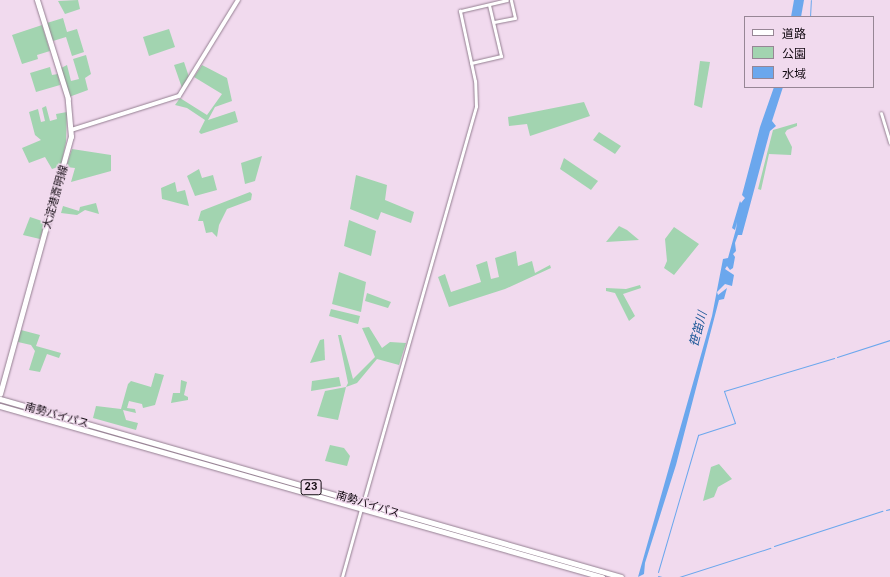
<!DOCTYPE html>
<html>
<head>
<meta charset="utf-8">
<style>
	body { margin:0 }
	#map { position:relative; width:890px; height:577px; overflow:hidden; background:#f1daee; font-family:Inter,"Noto Sans JP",sans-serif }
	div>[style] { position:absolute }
	.green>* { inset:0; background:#a2d4b0 }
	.water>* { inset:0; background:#6ba7ed }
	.stream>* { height:1px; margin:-0.5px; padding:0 0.5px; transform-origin:0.5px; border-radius:0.5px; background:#6ba7ed }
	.roads { filter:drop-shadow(0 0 1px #947f91) drop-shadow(0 0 1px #947f91) }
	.minor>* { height:3px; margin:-1.5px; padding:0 1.5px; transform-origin:1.5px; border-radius:1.5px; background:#fff }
	.tertiary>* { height:4px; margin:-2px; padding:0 2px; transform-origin:2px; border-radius:2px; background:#fff }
	.secondary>* { height:4.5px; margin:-2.25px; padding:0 2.25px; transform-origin:2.25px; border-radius:2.25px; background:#fff }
	.trunk>* { height:5px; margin:-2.5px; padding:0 2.5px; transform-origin:2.5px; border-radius:2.5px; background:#fff }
	span { translate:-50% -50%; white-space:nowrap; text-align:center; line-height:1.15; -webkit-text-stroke:3px #f1daee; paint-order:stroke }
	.shield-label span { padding:1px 3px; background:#f1daee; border:1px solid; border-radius:3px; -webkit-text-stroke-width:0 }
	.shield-label { font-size:10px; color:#110910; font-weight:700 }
	.street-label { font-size:11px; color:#110910 }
	.water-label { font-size:12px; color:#1d5898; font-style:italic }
	.legend { position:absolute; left:744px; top:16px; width:130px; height:72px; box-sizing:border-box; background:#f1daee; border:1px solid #978695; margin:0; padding:5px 7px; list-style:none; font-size:12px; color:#110910 }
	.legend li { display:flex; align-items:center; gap:8px; height:20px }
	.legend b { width:20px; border:1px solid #978695 }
</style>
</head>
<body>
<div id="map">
	<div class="green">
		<div style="clip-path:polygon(78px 0,80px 9px,65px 14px,58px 1px)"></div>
		<div style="clip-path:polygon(63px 18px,67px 32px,77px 29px,84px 52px,72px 56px,66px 37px,53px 41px,47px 23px)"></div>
		<div style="clip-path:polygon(42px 25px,50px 51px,37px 55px,38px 59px,22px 64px,12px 35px)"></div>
		<div style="clip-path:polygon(169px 29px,175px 47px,149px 56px,143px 37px)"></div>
		<div style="clip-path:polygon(86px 55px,91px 74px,85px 78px,88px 90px,69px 97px,61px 68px,67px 65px,71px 81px,79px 79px,73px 59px)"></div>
		<div style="clip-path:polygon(700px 61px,710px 62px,702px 108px,694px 105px)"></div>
		<div style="clip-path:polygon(184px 62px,189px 77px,182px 88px,174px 65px)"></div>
		<div style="clip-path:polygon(202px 65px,227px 78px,232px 101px,215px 107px,208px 120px,235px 111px,238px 122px,201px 134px,199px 132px,205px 120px,187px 108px,175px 105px,180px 98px,207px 115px,222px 94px,194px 77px)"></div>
		<div style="clip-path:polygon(50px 67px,52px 75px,58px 74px,60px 85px,36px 92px,30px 73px)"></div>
		<div style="clip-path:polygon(584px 102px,590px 116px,530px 136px,527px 124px,509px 126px,508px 117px)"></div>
		<div style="clip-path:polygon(46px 106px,50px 121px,57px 119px,56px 114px,67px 112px,66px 142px,61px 166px,52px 169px,45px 157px,29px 163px,22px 148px,41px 140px,35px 135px,29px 112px,38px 109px,41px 122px,45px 121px,42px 108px)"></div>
		<div style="clip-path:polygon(797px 123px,797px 126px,787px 130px,785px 133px,792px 147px,791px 155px,769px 154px,761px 190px,758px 189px,773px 130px)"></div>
		<div style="clip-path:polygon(599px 132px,621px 146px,615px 154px,593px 140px)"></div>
		<div style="clip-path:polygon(72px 149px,111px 155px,111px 171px,71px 182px,75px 168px,66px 167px)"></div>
		<div style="clip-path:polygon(262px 156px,255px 181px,245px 184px,241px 163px)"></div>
		<div style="clip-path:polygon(564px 158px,598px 181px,591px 190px,560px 169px)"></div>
		<div style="clip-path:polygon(199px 169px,202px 178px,213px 175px,217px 190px,195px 196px,187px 176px)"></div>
		<div style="clip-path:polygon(356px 175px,387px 185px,385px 200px,414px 212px,411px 223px,381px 212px,378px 220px,350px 209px)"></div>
		<div style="clip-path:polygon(175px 182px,177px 192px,185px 190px,189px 206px,162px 199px,161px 188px)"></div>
		<div style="clip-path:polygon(250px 192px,252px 194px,251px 200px,227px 209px,219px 225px,217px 237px,212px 232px,206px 233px,203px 221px,198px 221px,201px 211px)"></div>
		<div style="clip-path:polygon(96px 203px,99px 214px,85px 210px,77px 215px,61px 213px,63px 206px,79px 211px,80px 207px)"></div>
		<div style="clip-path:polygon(30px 217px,45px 222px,40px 239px,23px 235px)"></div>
		<div style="clip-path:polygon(349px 220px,376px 231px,371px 256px,344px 246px)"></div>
		<div style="clip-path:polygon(619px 226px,627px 230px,639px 240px,606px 242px)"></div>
		<div style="clip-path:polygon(674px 227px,699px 244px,674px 275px,664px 268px,667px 261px,665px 239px)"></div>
		<div style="clip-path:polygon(516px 251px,518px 266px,532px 261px,535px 273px,550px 265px,551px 268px,505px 289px,449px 307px,438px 277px,445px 274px,451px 292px,481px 282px,476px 265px,487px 261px,491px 279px,499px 277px,495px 258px)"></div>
		<div style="clip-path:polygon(339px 272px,366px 282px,361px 312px,332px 304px)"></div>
		<div style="clip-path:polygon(640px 285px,641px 288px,623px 294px,635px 316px,629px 321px,615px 293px,606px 291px,606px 288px,626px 289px)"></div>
		<div style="clip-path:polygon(367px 293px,391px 302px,388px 308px,365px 301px)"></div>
		<div style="clip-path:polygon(331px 309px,360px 316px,358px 324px,329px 316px)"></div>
		<div style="clip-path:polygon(369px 327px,382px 348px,390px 342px,406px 343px,399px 365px,377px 359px,357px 383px,346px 387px,338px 420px,317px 416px,325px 391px,346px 387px,348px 383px,338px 335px,341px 335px,353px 379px,375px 357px,362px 328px)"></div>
		<div style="clip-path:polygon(21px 330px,40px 335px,36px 346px,61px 353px,59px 358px,47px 354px,40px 372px,29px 370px,35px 351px,31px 345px,18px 342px)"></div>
		<div style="clip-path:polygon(324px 339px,325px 360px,310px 363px,320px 340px)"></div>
		<div style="clip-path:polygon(155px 373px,164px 375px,155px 405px,143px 408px,142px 404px,129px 401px,127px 408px,135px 409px,136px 413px,123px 410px,126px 420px,138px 423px,136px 430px,93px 418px,96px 406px,121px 409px,128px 384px,131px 381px,151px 387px)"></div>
		<div style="clip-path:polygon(339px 377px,341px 386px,311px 391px,312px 381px)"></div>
		<div style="clip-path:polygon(181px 380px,187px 382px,184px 395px,188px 397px,188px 400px,171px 403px,173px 393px,180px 393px)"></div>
		<div style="clip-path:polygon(330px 445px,344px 448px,350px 456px,347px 466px,325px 461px)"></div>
		<div style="clip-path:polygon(719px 464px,732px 479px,718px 487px,714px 497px,703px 501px,711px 467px)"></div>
	</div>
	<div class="water">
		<div style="clip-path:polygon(794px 0,804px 0,801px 17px,791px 17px)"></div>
		<div style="clip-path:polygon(774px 87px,783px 87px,772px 121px,776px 126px,770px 131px,742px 235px,738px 235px,735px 243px,736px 251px,733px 254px,735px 257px,733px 268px,730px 270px,727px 266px,725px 269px,734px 275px,732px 286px,725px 284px,717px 292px,718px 295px,727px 288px,724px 299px,719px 300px,676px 465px,645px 563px,644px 574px,638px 577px,712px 316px,723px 259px,728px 258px,736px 229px,737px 222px,735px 230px,732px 228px,740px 201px,741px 203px,745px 198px,742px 195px,760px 127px)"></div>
	</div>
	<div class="stream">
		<div style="left:810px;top:17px;width:17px;rotate:-87deg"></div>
		<div style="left:837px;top:357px;width:56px;rotate:-17.8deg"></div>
		<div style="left:886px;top:510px;width:4px;rotate:-14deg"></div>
		<div style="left:774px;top:546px;width:114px;rotate:-18deg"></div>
		<div style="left:658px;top:572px;width:143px;rotate:-73.7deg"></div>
		<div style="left:698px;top:435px;width:39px;rotate:-18deg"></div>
		<div style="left:735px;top:423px;width:34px;rotate:-109deg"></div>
		<div style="left:724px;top:391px;width:115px;rotate:-16.7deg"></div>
		<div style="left:658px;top:576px;width:4px;rotate:14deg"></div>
		<div style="left:679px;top:577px;width:96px;rotate:-17.7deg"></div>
	</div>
	<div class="roads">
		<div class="minor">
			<div style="left:494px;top:22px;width:21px;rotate:-11deg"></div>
			<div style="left:515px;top:18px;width:18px;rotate:-103deg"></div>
			<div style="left:471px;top:63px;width:31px;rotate:-13deg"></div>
			<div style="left:501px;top:56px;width:52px;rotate:-103.2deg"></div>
			<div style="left:881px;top:113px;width:31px;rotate:73deg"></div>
			<div style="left:363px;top:503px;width:413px;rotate:-74.1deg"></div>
			<div style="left:476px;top:106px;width:25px;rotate:-92deg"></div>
			<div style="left:475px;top:81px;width:72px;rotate:-102.1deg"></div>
			<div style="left:460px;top:11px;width:48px;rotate:-13.2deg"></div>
			<div style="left:342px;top:577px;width:71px;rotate:-74.4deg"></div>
		</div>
		<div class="tertiary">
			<div style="left:71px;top:130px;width:113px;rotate:-17.5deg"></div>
			<div style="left:179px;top:96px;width:113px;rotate:-58.4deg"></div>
		</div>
		<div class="secondary">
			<div style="left:0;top:394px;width:267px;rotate:-74.6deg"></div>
			<div style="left:71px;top:137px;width:38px;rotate:-95deg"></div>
			<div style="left:68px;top:99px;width:104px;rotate:-107.4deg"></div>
		</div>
		<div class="trunk">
			<div style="left:0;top:399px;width:646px;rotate:15.99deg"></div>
			<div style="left:0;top:406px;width:626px;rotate:15.86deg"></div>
		</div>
	</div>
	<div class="shield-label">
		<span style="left:311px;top:487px">23</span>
	</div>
	<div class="street-label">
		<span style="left:55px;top:197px;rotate:-74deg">大淀港斎明線</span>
		<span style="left:57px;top:415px;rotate:16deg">南勢バイパス</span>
		<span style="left:368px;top:504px;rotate:17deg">南勢バイパス</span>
	</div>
	<div class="water-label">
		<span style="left:698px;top:329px;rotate:-75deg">笹笛川</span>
	</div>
	<ul class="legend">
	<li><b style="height:5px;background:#fff"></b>道路</li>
	<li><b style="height:11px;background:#a2d4b0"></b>公園</li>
	<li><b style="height:11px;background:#6ba7ed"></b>水域</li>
	</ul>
</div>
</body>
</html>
